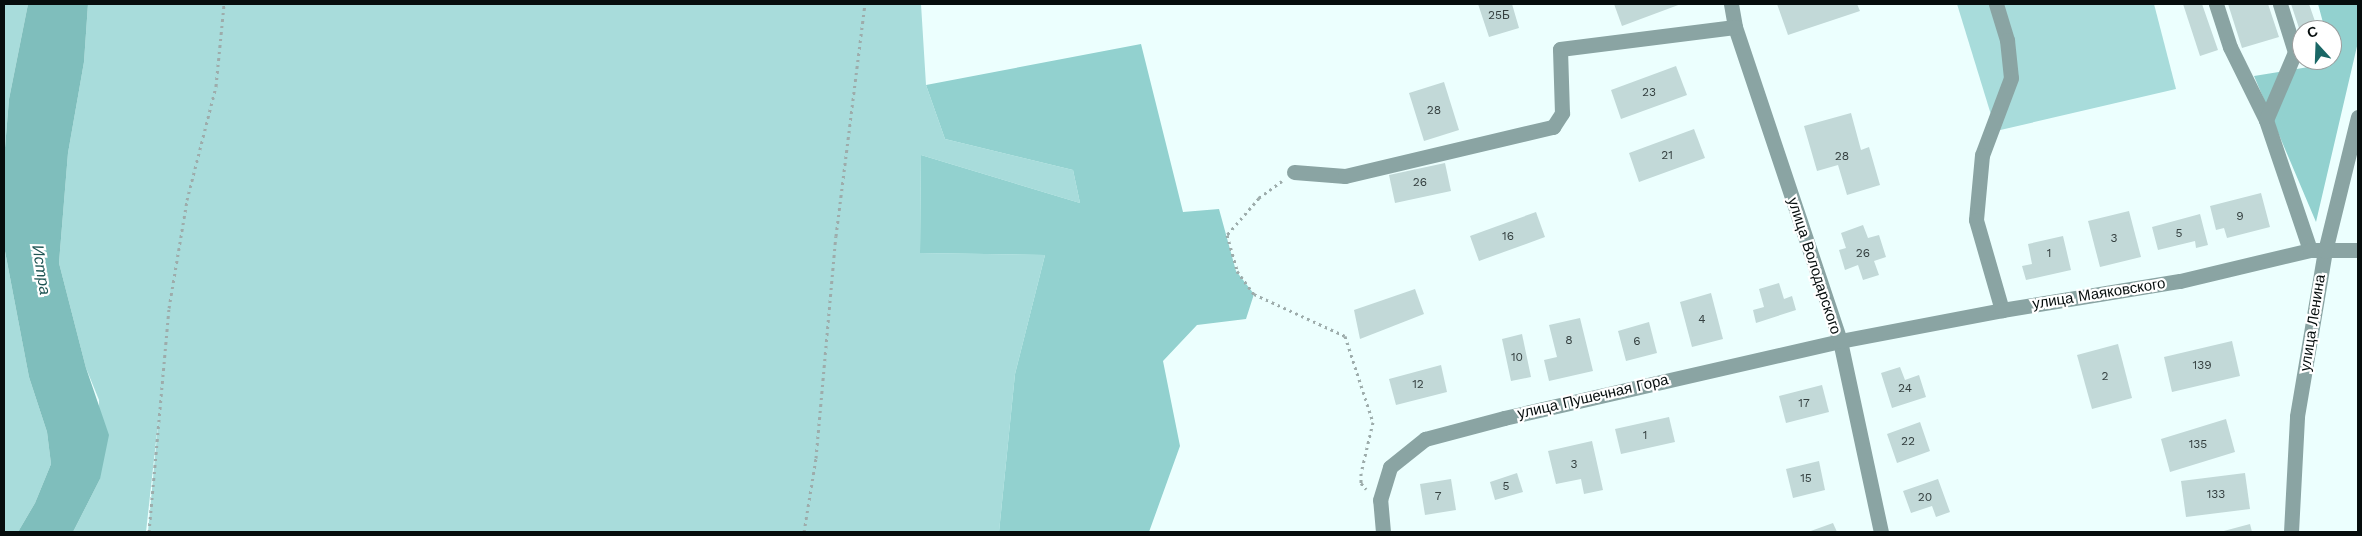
<!DOCTYPE html>
<html>
<head>
<meta charset="utf-8">
<style>
	body { margin:0 }
	#map { position:relative; width:2362px; height:536px; overflow:hidden; background:#ecfffe; font-family:"Work Sans",sans-serif }
	div>[style] { position:absolute }
	.green>* { inset:0; background:#a8dcdb }
	.forest>* { inset:0; background:#92d1cf }
	.water>* { inset:0; background:#7fbebc }
	.building>* { inset:0; background:#c2d9d8 }
	.path>* { height:3px; margin-top:-1.5px; transform-origin:0; background:repeating-linear-gradient(90deg,#9dacab 0 2.5px,transparent 0 6.5px) }
	.minor>* { height:15px; margin:-7.5px; padding:0 7.5px; transform-origin:7.5px; border-radius:7.5px; background:#8aa4a3 }
	span { translate:-50% -50%; white-space:nowrap; text-align:center; line-height:1.15; -webkit-text-stroke:4.5px #fff; paint-order:stroke }
	.number-label { font-size:12px; color:#354040 }
	.number-label span { -webkit-text-stroke-width:0 }
	.street-label { font-size:15px; color:#060d0d }
	.water-label { font-size:16px; color:#1f5554; font-style:italic }
	.frame { position:absolute; inset:0; border:5px solid #060d0d; pointer-events:none }
	.north { position:absolute; left:2292px; top:20px; width:50px; height:50px; box-sizing:border-box; background:#fff; border:1px solid #9b9e9e; border-radius:50%; rotate:340deg; font-size:14px; font-weight:700; line-height:20px; text-align:center; color:#060d0d }
	.north::after { content:''; display:block; margin:auto; width:18px; height:22px; background:#1a6766; clip-path:polygon(50% 0,100% 100%,50% 72%,0 100%) }
</style>
</head>
<body>
<div id="map">
	<div class="green">
		<div style="clip-path:polygon(4px 4px,28px 4px,9px 99px,4px 160px)"></div>
		<div style="clip-path:polygon(88px 4px,921px 4px,926px 85px,945px 139px,1073px 170px,1080px 203px,921px 155px,920px 253px,1045px 255px,1015px 374px,999px 532px,148px 532px,159px 414px,146px 532px,73px 532px,100px 479px,99px 400px,86px 368px,59px 263px,68px 153px,84px 62px)"></div>
		<div style="clip-path:polygon(1957px 4px,2154px 4px,2176px 89px,1996px 131px)"></div>
		<div style="clip-path:polygon(4px 246px,29px 377px,47px 432px,51px 464px,35px 503px,18px 532px,4px 532px)"></div>
	</div>
	<div class="forest">
		<div style="clip-path:polygon(2318px 4px,2358px 4px,2358px 42px,2316px 222px,2254px 76px,2333px 63px,2332px 30px,2325px 30px)"></div>
		<div style="clip-path:polygon(1141px 44px,1183px 212px,1219px 209px,1236px 271px,1254px 294px,1246px 319px,1197px 325px,1163px 361px,1180px 446px,1149px 532px,999px 532px,1015px 374px,1045px 255px,920px 253px,921px 155px,1080px 203px,1073px 170px,945px 139px,926px 85px)"></div>
	</div>
	<div class="water">
		<div style="clip-path:polygon(28px 4px,88px 4px,84px 62px,68px 153px,59px 263px,86px 368px,109px 435px,100px 479px,73px 532px,18px 532px,35px 503px,51px 464px,47px 432px,29px 377px,4px 246px,4px 160px,9px 99px)"></div>
	</div>
	<div class="building">
		<div style="clip-path:polygon(1478px 4px,1512px 4px,1519px 28px,1489px 37px)"></div>
		<div style="clip-path:polygon(1614px 4px,1681px 4px,1622px 26px)"></div>
		<div style="clip-path:polygon(1777px 4px,1857px 4px,1860px 11px,1788px 35px)"></div>
		<div style="clip-path:polygon(2183px 4px,2202px 4px,2218px 50px,2200px 56px)"></div>
		<div style="clip-path:polygon(2228px 4px,2268px 4px,2279px 37px,2242px 48px)"></div>
		<div style="clip-path:polygon(2291px 4px,2309px 4px,2318px 30px,2302px 30px,2302px 37px)"></div>
		<div style="clip-path:polygon(1676px 66px,1687px 95px,1621px 119px,1611px 90px)"></div>
		<div style="clip-path:polygon(1444px 82px,1459px 130px,1424px 141px,1409px 93px)"></div>
		<div style="clip-path:polygon(1851px 113px,1861px 150px,1869px 147px,1880px 185px,1847px 195px,1838px 165px,1817px 171px,1804px 126px)"></div>
		<div style="clip-path:polygon(1694px 129px,1705px 158px,1639px 182px,1629px 153px)"></div>
		<div style="clip-path:polygon(1445px 163px,1451px 191px,1395px 203px,1389px 175px)"></div>
		<div style="clip-path:polygon(2261px 193px,2270px 227px,2227px 238px,2224px 228px,2216px 230px,2210px 206px)"></div>
		<div style="clip-path:polygon(2129px 211px,2141px 257px,2100px 267px,2088px 221px)"></div>
		<div style="clip-path:polygon(1536px 212px,1545px 237px,1479px 261px,1470px 236px)"></div>
		<div style="clip-path:polygon(2200px 214px,2208px 245px,2196px 248px,2195px 241px,2158px 250px,2152px 227px)"></div>
		<div style="clip-path:polygon(1863px 225px,1868px 238px,1879px 235px,1886px 257px,1874px 261px,1879px 275px,1863px 280px,1858px 265px,1845px 270px,1839px 250px,1846px 248px,1841px 233px)"></div>
		<div style="clip-path:polygon(2063px 236px,2071px 270px,2026px 280px,2022px 266px,2032px 264px,2028px 244px)"></div>
		<div style="clip-path:polygon(1779px 283px,1784px 299px,1792px 296px,1796px 310px,1756px 323px,1753px 310px,1764px 307px,1759px 289px)"></div>
		<div style="clip-path:polygon(1415px 289px,1424px 314px,1360px 339px,1354px 310px)"></div>
		<div style="clip-path:polygon(1711px 293px,1723px 339px,1692px 347px,1680px 302px)"></div>
		<div style="clip-path:polygon(1580px 318px,1593px 371px,1549px 381px,1544px 360px,1557px 357px,1549px 325px)"></div>
		<div style="clip-path:polygon(1649px 322px,1657px 353px,1626px 361px,1618px 331px)"></div>
		<div style="clip-path:polygon(1522px 334px,1531px 377px,1511px 381px,1502px 339px)"></div>
		<div style="clip-path:polygon(2232px 341px,2240px 376px,2172px 392px,2164px 357px)"></div>
		<div style="clip-path:polygon(2118px 344px,2132px 398px,2092px 409px,2077px 355px)"></div>
		<div style="clip-path:polygon(1441px 365px,1447px 392px,1396px 405px,1389px 379px)"></div>
		<div style="clip-path:polygon(1900px 367px,1905px 380px,1919px 375px,1926px 397px,1892px 408px,1881px 373px)"></div>
		<div style="clip-path:polygon(1822px 385px,1829px 412px,1786px 423px,1779px 396px)"></div>
		<div style="clip-path:polygon(1669px 417px,1675px 442px,1621px 454px,1615px 429px)"></div>
		<div style="clip-path:polygon(2226px 419px,2235px 452px,2170px 472px,2161px 439px)"></div>
		<div style="clip-path:polygon(1920px 422px,1930px 451px,1897px 463px,1887px 434px)"></div>
		<div style="clip-path:polygon(1592px 441px,1603px 490px,1584px 494px,1581px 479px,1556px 484px,1548px 451px)"></div>
		<div style="clip-path:polygon(1819px 461px,1825px 490px,1793px 498px,1786px 469px)"></div>
		<div style="clip-path:polygon(1517px 473px,1523px 492px,1495px 500px,1490px 482px)"></div>
		<div style="clip-path:polygon(2245px 473px,2250px 509px,2186px 517px,2181px 481px)"></div>
		<div style="clip-path:polygon(1451px 479px,1456px 510px,1425px 515px,1420px 484px)"></div>
		<div style="clip-path:polygon(1938px 479px,1950px 512px,1936px 517px,1932px 506px,1911px 513px,1903px 491px)"></div>
		<div style="clip-path:polygon(1833px 523px,1837px 532px,1808px 532px)"></div>
		<div style="clip-path:polygon(2250px 524px,2252px 532px,2220px 532px)"></div>
	</div>
	<div class="path">
		<div style="left:1282px;top:181px;width:29px;rotate:144deg"></div>
		<div style="left:1259px;top:198px;width:49px;rotate:130.9deg"></div>
		<div style="left:1227px;top:235px;width:37px;rotate:74deg"></div>
		<div style="left:1237px;top:271px;width:29px;rotate:54deg"></div>
		<div style="left:1254px;top:294px;width:100px;rotate:24.8deg"></div>
		<div style="left:1345px;top:336px;width:90px;rotate:72deg"></div>
		<div style="left:1373px;top:422px;width:52px;rotate:103.2deg"></div>
		<div style="left:1361px;top:473px;width:10px;rotate:90deg"></div>
		<div style="left:1361px;top:483px;width:8px;rotate:50deg"></div>
		<div style="left:149px;top:532px;width:225px;rotate:-84.9deg"></div>
		<div style="left:169px;top:308px;width:109px;rotate:-80.5deg"></div>
		<div style="left:187px;top:200px;width:118px;rotate:-75.7deg"></div>
		<div style="left:216px;top:86px;width:82px;rotate:-84.4deg"></div>
		<div style="left:804px;top:532px;width:75px;rotate:-80.8deg"></div>
		<div style="left:816px;top:458px;width:223px;rotate:-84.9deg"></div>
		<div style="left:836px;top:236px;width:234px;rotate:-82.9deg"></div>
	</div>
	<div class="minor">
		<div style="left:1731px;top:4px;width:23px;rotate:80deg"></div>
		<div style="left:1735px;top:27px;width:331px;rotate:71.5deg"></div>
		<div style="left:1840px;top:341px;width:195px;rotate:77.9deg"></div>
		<div style="left:1996px;top:4px;width:38px;rotate:73deg"></div>
		<div style="left:2007px;top:40px;width:38px;rotate:84deg"></div>
		<div style="left:2011px;top:78px;width:82px;rotate:110.6deg"></div>
		<div style="left:1982px;top:155px;width:65px;rotate:95.3deg"></div>
		<div style="left:1976px;top:220px;width:94px;rotate:73.9deg"></div>
		<div style="left:2216px;top:4px;width:45px;rotate:72deg"></div>
		<div style="left:2230px;top:47px;width:81px;rotate:63.7deg"></div>
		<div style="left:2266px;top:120px;width:137px;rotate:71.3deg"></div>
		<div style="left:2266px;top:120px;width:74px;rotate:-66.9deg"></div>
		<div style="left:2295px;top:52px;width:50px;rotate:-107.4deg"></div>
		<div style="left:1294px;top:172px;width:51px;rotate:4.5deg"></div>
		<div style="left:1345px;top:176px;width:214px;rotate:-13.3deg"></div>
		<div style="left:1553px;top:127px;width:17px;rotate:-57deg"></div>
		<div style="left:1562px;top:113px;width:64px;rotate:-91.8deg"></div>
		<div style="left:1560px;top:49px;width:176px;rotate:-7.2deg"></div>
		<div style="left:1383px;top:532px;width:32px;rotate:-95deg"></div>
		<div style="left:1380px;top:500px;width:34px;rotate:-73deg"></div>
		<div style="left:1390px;top:467px;width:45px;rotate:-38.7deg"></div>
		<div style="left:1425px;top:439px;width:82px;rotate:-14.9deg"></div>
		<div style="left:1504px;top:418px;width:345px;rotate:-12.9deg"></div>
		<div style="left:1840px;top:341px;width:165px;rotate:-10.8deg"></div>
		<div style="left:2002px;top:310px;width:180px;rotate:-9.3deg"></div>
		<div style="left:2180px;top:281px;width:134px;rotate:-13.4deg"></div>
		<div style="left:2310px;top:250px;width:48px"></div>
		<div style="left:2291px;top:532px;width:116px;rotate:-87deg"></div>
		<div style="left:2297px;top:416px;width:167px;rotate:-80.4deg"></div>
		<div style="left:2325px;top:251px;width:138px;rotate:-76.2deg"></div>
	</div>
	<div class="number-label">
		<span style="left:1499px;top:16px">25Б</span>
		<span style="left:1649px;top:93px">23</span>
		<span style="left:1434px;top:111px">28</span>
		<span style="left:1667px;top:156px">21</span>
		<span style="left:1842px;top:157px">28</span>
		<span style="left:1420px;top:183px">26</span>
		<span style="left:2240px;top:217px">9</span>
		<span style="left:2179px;top:234px">5</span>
		<span style="left:1508px;top:237px">16</span>
		<span style="left:2114px;top:239px">3</span>
		<span style="left:1863px;top:254px">26</span>
		<span style="left:2049px;top:254px">1</span>
		<span style="left:1702px;top:320px">4</span>
		<span style="left:1569px;top:341px">8</span>
		<span style="left:1637px;top:342px">6</span>
		<span style="left:1517px;top:358px">10</span>
		<span style="left:2202px;top:366px">139</span>
		<span style="left:2105px;top:377px">2</span>
		<span style="left:1418px;top:385px">12</span>
		<span style="left:1905px;top:389px">24</span>
		<span style="left:1804px;top:404px">17</span>
		<span style="left:1645px;top:436px">1</span>
		<span style="left:1908px;top:442px">22</span>
		<span style="left:2198px;top:445px">135</span>
		<span style="left:1574px;top:465px">3</span>
		<span style="left:1806px;top:479px">15</span>
		<span style="left:1506px;top:487px">5</span>
		<span style="left:2216px;top:495px">133</span>
		<span style="left:1438px;top:497px">7</span>
		<span style="left:1925px;top:498px">20</span>
	</div>
	<div class="street-label">
		<span style="left:1814px;top:266px;rotate:72deg">улица Володарского</span>
		<span style="left:2099px;top:294px;rotate:-9deg">улица Маяковского</span>
		<span style="left:2313px;top:323px;rotate:-81deg">улица Ленина</span>
		<span style="left:1593px;top:397px;rotate:-13deg">улица Пушечная Гора</span>
	</div>
	<div class="water-label">
		<span style="left:41px;top:270px;rotate:81deg">Истра</span>
	</div>
	<div class="frame"></div>
	<div class="north">С</div>
</div>
</body>
</html>
